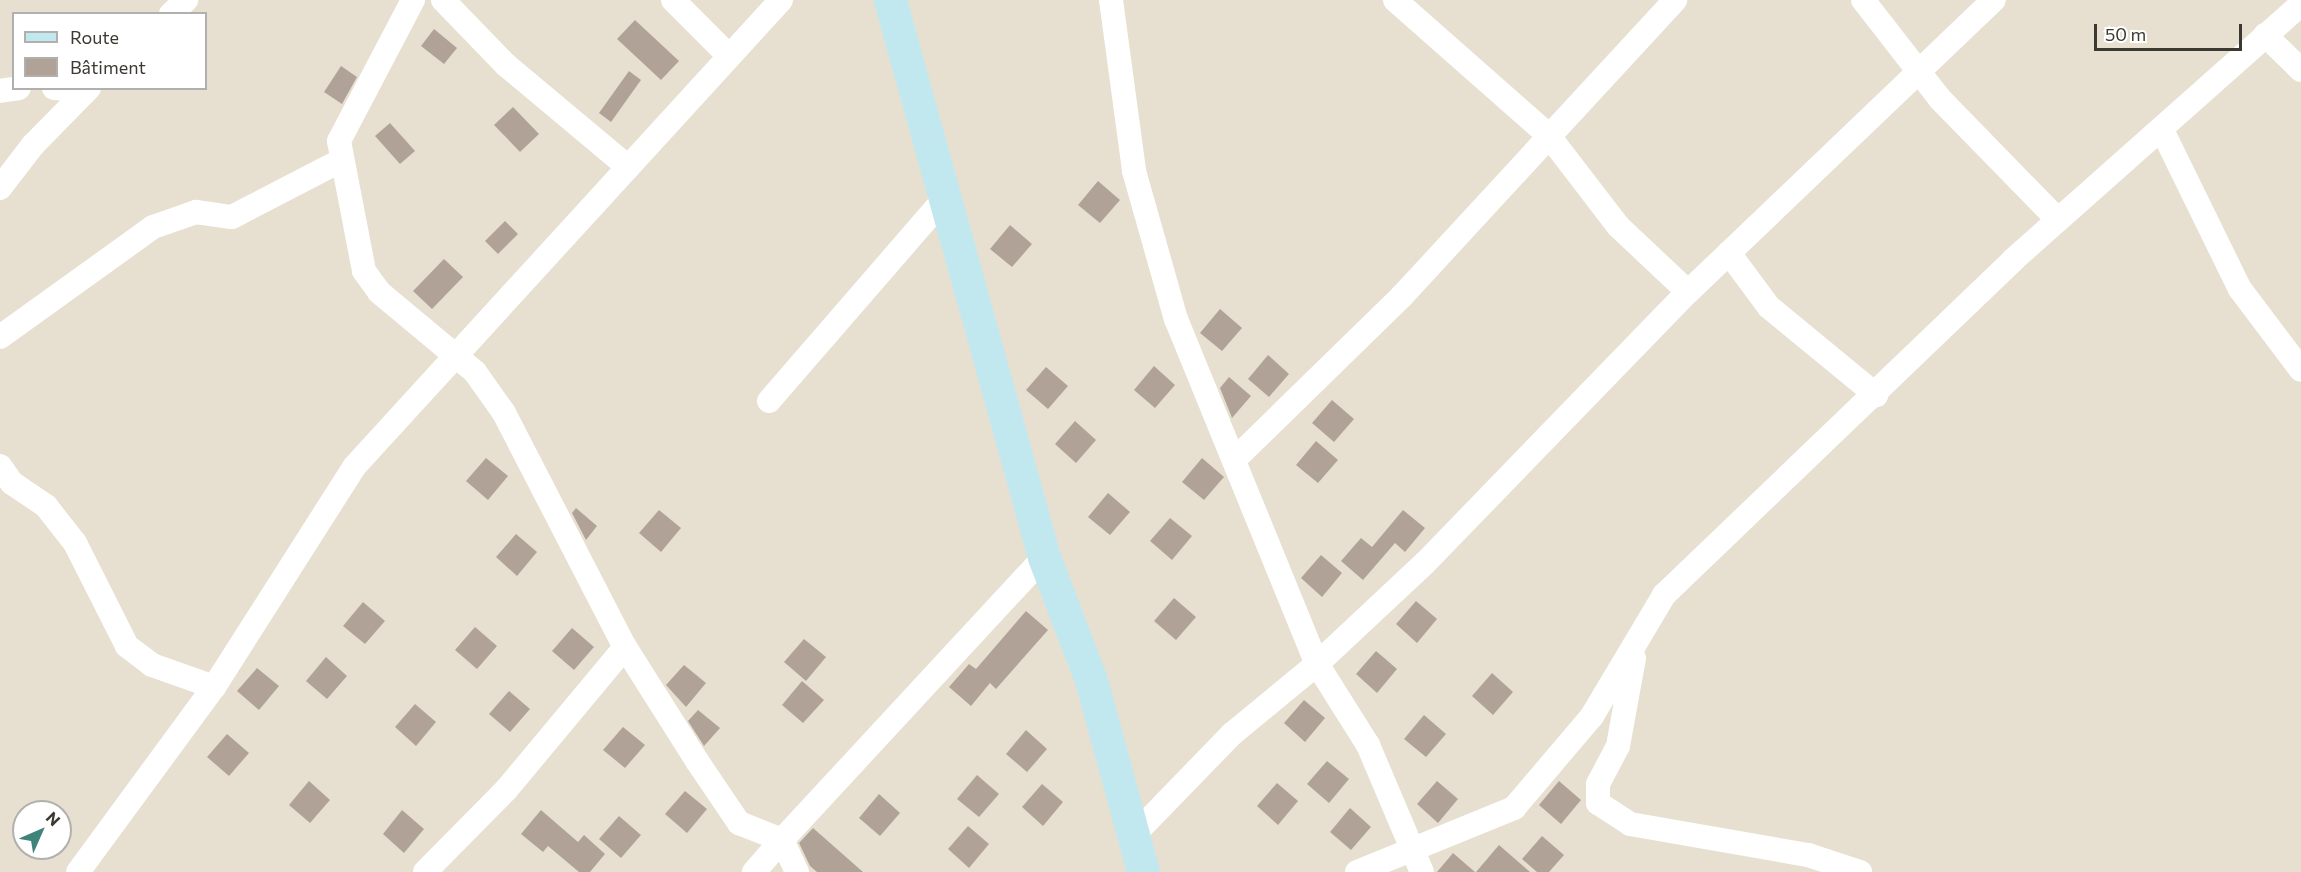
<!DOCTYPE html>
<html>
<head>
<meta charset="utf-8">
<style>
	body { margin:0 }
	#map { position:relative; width:2301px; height:872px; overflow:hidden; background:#e7e0d0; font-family:Commissioner,sans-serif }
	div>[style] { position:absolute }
	.building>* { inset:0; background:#b1a298 }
	.street>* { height:24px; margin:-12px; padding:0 12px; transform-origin:12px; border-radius:12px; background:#fff }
	.secondary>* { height:33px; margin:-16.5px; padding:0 16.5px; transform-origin:16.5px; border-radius:16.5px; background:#c2e8ef }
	span { translate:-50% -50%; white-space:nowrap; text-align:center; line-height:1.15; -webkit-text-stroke:5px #fff; paint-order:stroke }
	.legend { position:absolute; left:12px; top:12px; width:195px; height:78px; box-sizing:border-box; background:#fff; border:2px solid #b1b0ad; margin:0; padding:8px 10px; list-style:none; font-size:18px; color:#3c3933 }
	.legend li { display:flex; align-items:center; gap:12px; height:30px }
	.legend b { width:30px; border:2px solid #b1b0ad }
	.north { position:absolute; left:12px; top:800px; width:60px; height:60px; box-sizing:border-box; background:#fff; border:2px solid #b1b0ad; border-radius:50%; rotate:45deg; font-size:16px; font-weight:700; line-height:24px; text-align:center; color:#3c3933 }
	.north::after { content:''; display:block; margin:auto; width:21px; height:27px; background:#3e847b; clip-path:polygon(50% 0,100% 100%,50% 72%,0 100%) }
	.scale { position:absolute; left:2094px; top:24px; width:148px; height:27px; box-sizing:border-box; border:3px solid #3c3933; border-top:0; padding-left:8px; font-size:18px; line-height:21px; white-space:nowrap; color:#3c3933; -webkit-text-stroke:4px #fff; paint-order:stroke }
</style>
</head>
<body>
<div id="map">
	<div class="building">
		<div style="clip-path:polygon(635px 20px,679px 61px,661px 80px,617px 39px)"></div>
		<div style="clip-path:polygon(434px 29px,457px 48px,444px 64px,421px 46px)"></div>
		<div style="clip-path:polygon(341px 66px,357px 77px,342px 104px,324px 92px)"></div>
		<div style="clip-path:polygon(629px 71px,641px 80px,611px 122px,599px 113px)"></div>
		<div style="clip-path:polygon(513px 107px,539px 134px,520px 152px,494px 125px)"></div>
		<div style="clip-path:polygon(390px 123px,415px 151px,400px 164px,375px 136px)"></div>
		<div style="clip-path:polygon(1098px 181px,1120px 200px,1100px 223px,1078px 205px)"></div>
		<div style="clip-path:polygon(505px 221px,518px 234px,498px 254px,485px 241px)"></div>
		<div style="clip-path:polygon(1010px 225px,1032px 244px,1012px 267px,990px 249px)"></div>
		<div style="clip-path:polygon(444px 259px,463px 277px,432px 309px,413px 291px)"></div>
		<div style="clip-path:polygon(1220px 309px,1242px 328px,1222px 351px,1200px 333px)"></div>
		<div style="clip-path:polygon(1268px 355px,1289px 374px,1269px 397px,1248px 379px)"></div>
		<div style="clip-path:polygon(1154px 366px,1175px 385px,1155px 408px,1134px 390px)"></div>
		<div style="clip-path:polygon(1046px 367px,1068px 386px,1048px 409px,1026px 390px)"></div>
		<div style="clip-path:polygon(1229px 377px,1251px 396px,1232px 418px,1220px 388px)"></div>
		<div style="clip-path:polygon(1332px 400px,1354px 419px,1334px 442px,1312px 423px)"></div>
		<div style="clip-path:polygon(1075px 421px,1096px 440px,1076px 463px,1055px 444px)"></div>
		<div style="clip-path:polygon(1316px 441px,1338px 460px,1318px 483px,1296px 465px)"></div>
		<div style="clip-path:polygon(486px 458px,508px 476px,488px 500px,466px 481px)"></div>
		<div style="clip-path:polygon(1202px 458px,1224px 477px,1204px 500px,1182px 482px)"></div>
		<div style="clip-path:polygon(1108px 493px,1130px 512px,1110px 535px,1088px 517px)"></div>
		<div style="clip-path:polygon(576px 508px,597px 526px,586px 540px,572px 513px)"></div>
		<div style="clip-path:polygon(659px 510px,681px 528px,661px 552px,639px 533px)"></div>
		<div style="clip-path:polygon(1403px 510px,1425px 528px,1405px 552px,1395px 543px,1363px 580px,1341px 561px,1361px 538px,1372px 547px)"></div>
		<div style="clip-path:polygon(1170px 518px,1192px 536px,1172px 560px,1150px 541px)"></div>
		<div style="clip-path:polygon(516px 534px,537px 552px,517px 576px,496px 557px)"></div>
		<div style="clip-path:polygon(1321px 555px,1342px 573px,1322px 597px,1301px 578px)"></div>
		<div style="clip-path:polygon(1174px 598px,1196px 617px,1176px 640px,1154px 621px)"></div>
		<div style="clip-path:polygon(1416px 601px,1437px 619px,1417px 643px,1396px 624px)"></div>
		<div style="clip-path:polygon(363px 602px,385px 621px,365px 644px,343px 626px)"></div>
		<div style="clip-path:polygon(1026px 611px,1048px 630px,996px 689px,990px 683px,971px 706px,949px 687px,969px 664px,976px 669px)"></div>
		<div style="clip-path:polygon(475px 627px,497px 646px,477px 669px,455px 650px)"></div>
		<div style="clip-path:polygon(572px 628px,594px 647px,574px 670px,552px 651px)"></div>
		<div style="clip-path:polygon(804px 639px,826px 657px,806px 681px,784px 662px)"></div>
		<div style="clip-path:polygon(1376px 651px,1397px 669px,1377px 693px,1356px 674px)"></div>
		<div style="clip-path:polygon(326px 657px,347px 676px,327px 699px,306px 681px)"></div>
		<div style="clip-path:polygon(684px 665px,706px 683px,686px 707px,666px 685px)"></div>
		<div style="clip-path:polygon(257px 668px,279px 686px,259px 710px,237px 691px)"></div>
		<div style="clip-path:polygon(1492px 673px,1513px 692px,1493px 715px,1472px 696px)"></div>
		<div style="clip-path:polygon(802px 681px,824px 700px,803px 723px,782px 705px)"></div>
		<div style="clip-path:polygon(509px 691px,530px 709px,510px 732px,489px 714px)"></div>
		<div style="clip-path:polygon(1304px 700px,1325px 718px,1305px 742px,1284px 723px)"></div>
		<div style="clip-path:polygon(415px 704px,436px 722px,416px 746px,395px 727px)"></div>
		<div style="clip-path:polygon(698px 710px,720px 728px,704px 746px,688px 721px)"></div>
		<div style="clip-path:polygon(1424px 715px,1446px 734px,1426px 757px,1404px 739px)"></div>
		<div style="clip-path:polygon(623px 727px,645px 745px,625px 768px,603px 750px)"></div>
		<div style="clip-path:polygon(1026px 730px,1047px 749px,1027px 772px,1006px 754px)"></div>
		<div style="clip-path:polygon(227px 734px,249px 753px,229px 776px,207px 757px)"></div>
		<div style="clip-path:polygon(1327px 761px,1349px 779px,1329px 803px,1307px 784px)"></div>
		<div style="clip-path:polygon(977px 775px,999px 794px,979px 817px,957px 799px)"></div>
		<div style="clip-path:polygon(309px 781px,330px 800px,310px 823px,289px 805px)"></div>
		<div style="clip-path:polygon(1437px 781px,1458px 799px,1438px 823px,1417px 804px)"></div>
		<div style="clip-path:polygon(1559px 781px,1581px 800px,1561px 824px,1539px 805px)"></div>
		<div style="clip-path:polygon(1277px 783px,1298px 801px,1278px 825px,1257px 806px)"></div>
		<div style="clip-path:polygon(1042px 784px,1063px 802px,1043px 826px,1022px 807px)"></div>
		<div style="clip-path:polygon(685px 791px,707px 809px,687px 833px,665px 814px)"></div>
		<div style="clip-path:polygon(879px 794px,900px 813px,880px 836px,859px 818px)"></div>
		<div style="clip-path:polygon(1350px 808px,1371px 827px,1351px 850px,1330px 832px)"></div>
		<div style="clip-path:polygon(402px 810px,424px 829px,404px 853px,383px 834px)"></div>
		<div style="clip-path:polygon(541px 810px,578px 842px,584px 835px,605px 854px,590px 872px,579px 872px,548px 846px,543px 852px,521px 834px)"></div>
		<div style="clip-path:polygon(619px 816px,641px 835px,621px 858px,599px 839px)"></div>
		<div style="clip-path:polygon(968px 826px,989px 844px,969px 868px,948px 849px)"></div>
		<div style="clip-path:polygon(813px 828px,863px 872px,817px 872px,810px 866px,799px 843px)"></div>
		<div style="clip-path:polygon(1542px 836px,1564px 855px,1549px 872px,1537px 872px,1522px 859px)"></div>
		<div style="clip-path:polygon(1499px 845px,1530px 872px,1476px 872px)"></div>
		<div style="clip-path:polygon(1453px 853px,1475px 872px,1437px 872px)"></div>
	</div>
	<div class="street">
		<div style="left:413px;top:0;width:159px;rotate:117.7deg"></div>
		<div style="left:339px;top:141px;width:132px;rotate:79.1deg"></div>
		<div style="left:364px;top:271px;width:26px;rotate:54deg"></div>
		<div style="left:379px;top:292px;width:125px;rotate:39.8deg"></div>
		<div style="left:475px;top:372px;width:50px;rotate:54.7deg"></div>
		<div style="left:504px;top:413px;width:263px;rotate:62.7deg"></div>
		<div style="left:625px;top:647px;width:135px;rotate:57.7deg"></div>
		<div style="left:697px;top:761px;width:75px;rotate:55.9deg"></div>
		<div style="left:739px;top:823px;width:46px;rotate:21.6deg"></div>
		<div style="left:782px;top:840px;width:43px;rotate:131.2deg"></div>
		<div style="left:443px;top:0;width:91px;rotate:45.9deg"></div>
		<div style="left:506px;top:65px;width:159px;rotate:39.9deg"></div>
		<div style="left:673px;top:0;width:76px;rotate:45deg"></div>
		<div style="left:1111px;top:0;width:173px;rotate:82.3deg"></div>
		<div style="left:1134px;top:171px;width:154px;rotate:74.2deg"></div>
		<div style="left:1176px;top:319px;width:373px;rotate:67.8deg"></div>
		<div style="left:1317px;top:664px;width:96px;rotate:57.8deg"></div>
		<div style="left:1368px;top:745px;width:138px;rotate:67deg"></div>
		<div style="left:1395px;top:0;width:205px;rotate:41.4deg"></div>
		<div style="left:1549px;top:136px;width:113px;rotate:52.5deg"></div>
		<div style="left:1618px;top:226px;width:96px;rotate:43.3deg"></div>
		<div style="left:1863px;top:0;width:125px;rotate:52.1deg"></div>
		<div style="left:1940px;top:99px;width:169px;rotate:45.7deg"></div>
		<div style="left:171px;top:14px;width:21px;rotate:-43deg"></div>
		<div style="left:2265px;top:35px;width:50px;rotate:44.2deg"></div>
		<div style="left:54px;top:88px;width:33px;rotate:3deg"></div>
		<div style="left:0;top:91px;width:19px;rotate:-9deg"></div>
		<div style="left:2162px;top:130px;width:177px;rotate:63.9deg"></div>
		<div style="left:2240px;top:289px;width:101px;rotate:53deg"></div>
		<div style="left:0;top:188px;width:54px;rotate:-52.5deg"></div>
		<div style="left:33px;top:145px;width:80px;rotate:-45.5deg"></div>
		<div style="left:1729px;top:253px;width:67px;rotate:53.5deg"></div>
		<div style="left:1769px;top:307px;width:139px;rotate:39.4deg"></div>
		<div style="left:0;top:337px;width:188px;rotate:-35.7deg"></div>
		<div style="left:153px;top:227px;width:46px;rotate:-19.2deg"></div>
		<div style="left:196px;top:212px;width:36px;rotate:8deg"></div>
		<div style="left:232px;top:217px;width:124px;rotate:-27.4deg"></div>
		<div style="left:769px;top:401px;width:270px;rotate:-49.1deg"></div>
		<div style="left:1234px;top:460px;width:235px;rotate:-44.3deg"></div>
		<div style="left:1402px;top:296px;width:403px;rotate:-47.3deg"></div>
		<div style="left:0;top:466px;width:21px;rotate:55deg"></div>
		<div style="left:12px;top:483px;width:41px;rotate:34.1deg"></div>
		<div style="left:46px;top:506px;width:47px;rotate:51.9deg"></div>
		<div style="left:75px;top:543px;width:115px;rotate:63.2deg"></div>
		<div style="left:127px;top:646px;width:31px;rotate:37deg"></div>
		<div style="left:152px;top:665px;width:66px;rotate:19.5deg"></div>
		<div style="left:1634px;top:658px;width:89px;rotate:100.3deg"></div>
		<div style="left:1618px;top:746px;width:43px;rotate:117.8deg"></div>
		<div style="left:1598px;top:784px;width:19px;rotate:90deg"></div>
		<div style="left:1598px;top:803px;width:38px;rotate:33deg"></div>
		<div style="left:1630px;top:824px;width:181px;rotate:9.9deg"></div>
		<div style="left:1808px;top:855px;width:55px;rotate:18.1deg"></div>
		<div style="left:1133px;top:836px;width:142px;rotate:-45.9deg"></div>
		<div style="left:1232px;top:734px;width:110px;rotate:-39.5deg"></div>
		<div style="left:1317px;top:664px;width:148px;rotate:-43.1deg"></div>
		<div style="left:1425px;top:563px;width:378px;rotate:-45.9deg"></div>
		<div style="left:1688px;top:292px;width:423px;rotate:-43.7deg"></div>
		<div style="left:78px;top:872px;width:230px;rotate:-53.7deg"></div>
		<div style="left:214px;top:687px;width:261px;rotate:-57.5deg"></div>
		<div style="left:354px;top:467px;width:633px;rotate:-47.56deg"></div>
		<div style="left:425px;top:872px;width:115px;rotate:-45.4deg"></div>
		<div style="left:506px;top:790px;width:186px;rotate:-50.2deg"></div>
		<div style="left:797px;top:872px;width:35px;rotate:-115deg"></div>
		<div style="left:782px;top:840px;width:386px;rotate:-47.2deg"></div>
		<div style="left:1357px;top:872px;width:170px;rotate:-22.2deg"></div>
		<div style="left:1514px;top:808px;width:121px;rotate:-49.7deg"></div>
		<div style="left:1592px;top:716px;width:141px;rotate:-59.2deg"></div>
		<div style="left:1664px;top:595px;width:484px;rotate:-43.8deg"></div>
		<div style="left:2013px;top:260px;width:385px;rotate:-41.6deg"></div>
	</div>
	<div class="secondary">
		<div style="left:890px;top:0;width:578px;rotate:74.54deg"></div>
		<div style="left:1044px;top:557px;width:132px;rotate:69.1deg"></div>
		<div style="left:1091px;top:680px;width:199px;rotate:74.8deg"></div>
	</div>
	<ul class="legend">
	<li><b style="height:8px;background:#c2e8ef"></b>Route</li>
	<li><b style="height:16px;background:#b1a298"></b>Bâtiment</li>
	</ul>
	<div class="north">N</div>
	<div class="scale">50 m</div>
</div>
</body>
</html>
